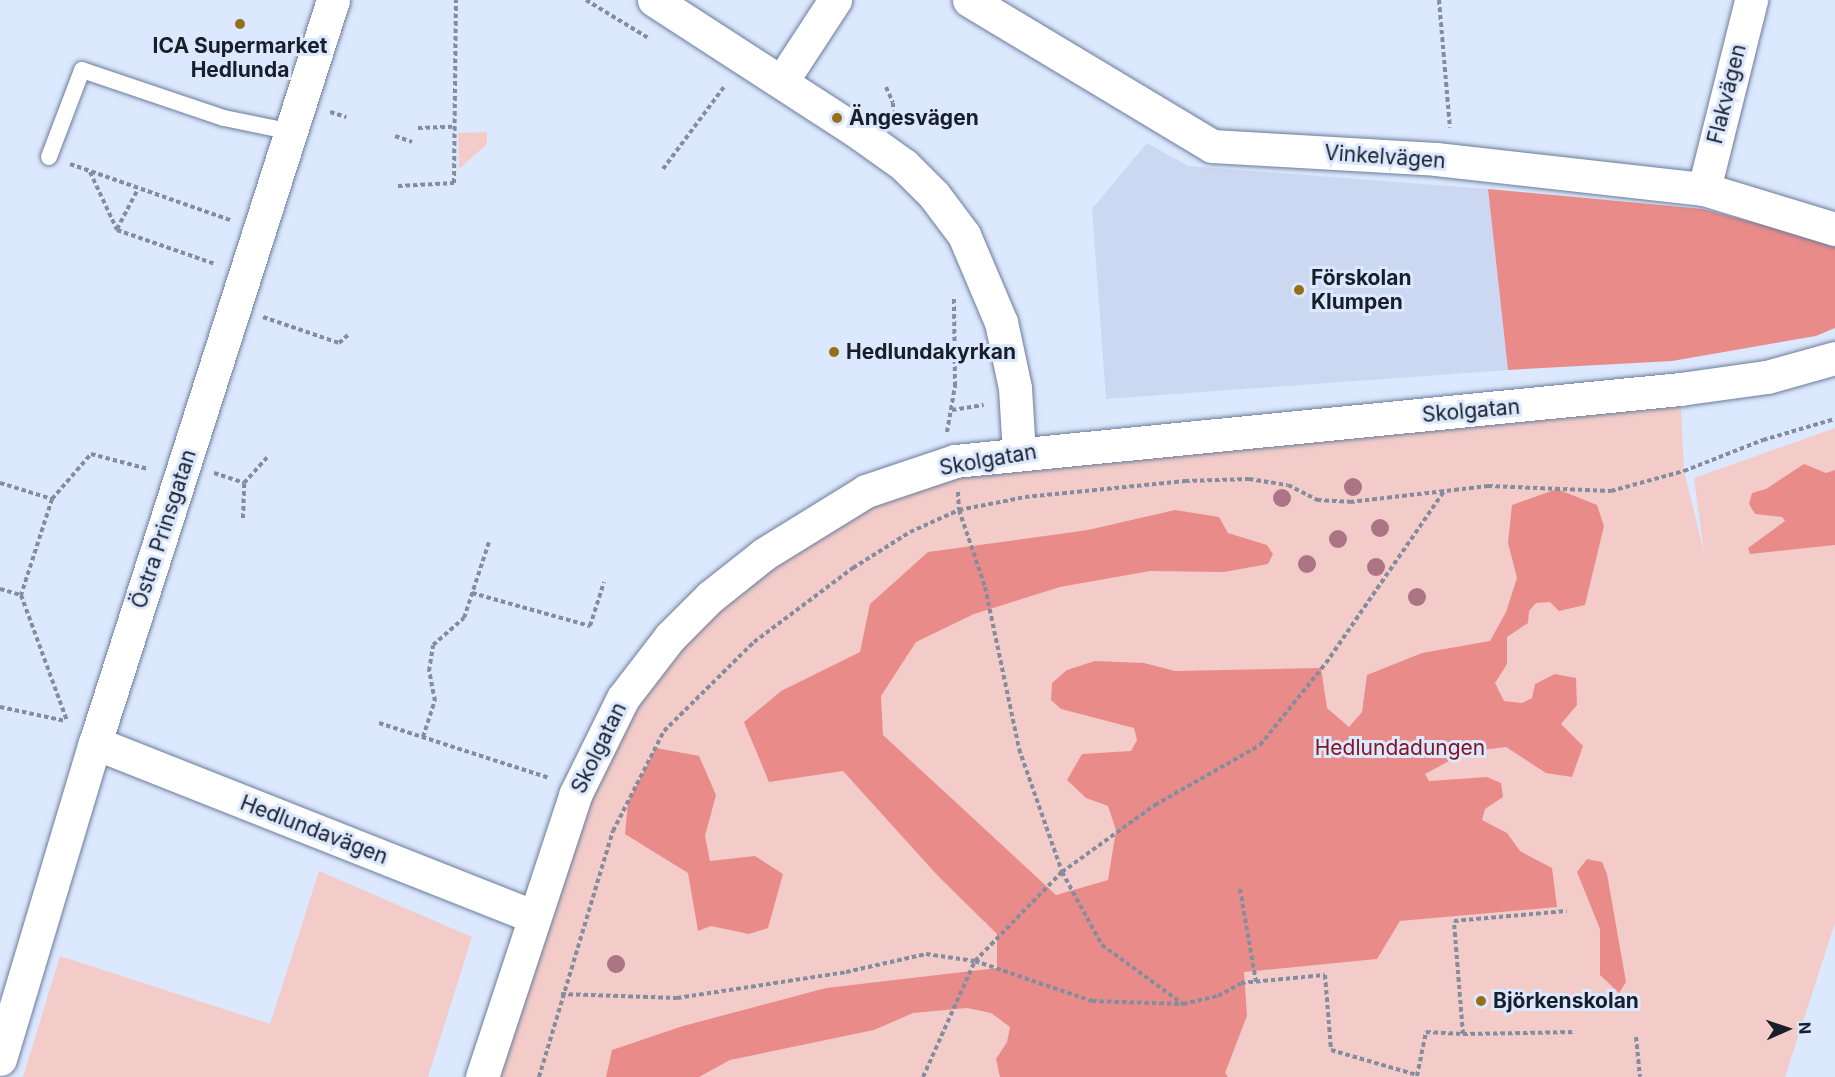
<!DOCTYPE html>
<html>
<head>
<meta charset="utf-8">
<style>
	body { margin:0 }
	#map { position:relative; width:1835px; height:1077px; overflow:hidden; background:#dce8fd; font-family:Inter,sans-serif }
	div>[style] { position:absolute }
	.built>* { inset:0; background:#ccd8f1 }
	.green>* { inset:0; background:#f3ccc9 }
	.forest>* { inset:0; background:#e98c89 }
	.path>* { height:4px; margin-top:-2px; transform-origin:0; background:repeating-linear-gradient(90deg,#848d9e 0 4.5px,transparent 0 7.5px) }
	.roads { filter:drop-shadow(0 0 2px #6b7c9c) drop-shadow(0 0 2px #6b7c9c) }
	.service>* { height:16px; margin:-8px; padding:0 8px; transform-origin:8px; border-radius:8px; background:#fff }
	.minor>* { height:33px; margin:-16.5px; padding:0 16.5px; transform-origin:16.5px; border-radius:16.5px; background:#fff }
	.trees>* { width:18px; height:18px; margin:-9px; border-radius:50%; background:#ac7484 }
	.dots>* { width:16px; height:16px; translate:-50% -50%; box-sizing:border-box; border:3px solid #dce8fd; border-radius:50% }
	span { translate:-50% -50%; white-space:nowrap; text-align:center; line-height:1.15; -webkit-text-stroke:6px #dce8fd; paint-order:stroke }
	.poi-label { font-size:21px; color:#181f2b; font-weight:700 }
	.left { translate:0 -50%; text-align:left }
	.street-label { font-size:21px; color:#181f2b }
	.park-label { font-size:21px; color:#841621 }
	.north { position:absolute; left:1757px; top:999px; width:60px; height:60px; -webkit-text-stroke:4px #dce8fd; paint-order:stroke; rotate:87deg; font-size:16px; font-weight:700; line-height:24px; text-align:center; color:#181f2b }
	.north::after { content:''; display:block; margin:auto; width:21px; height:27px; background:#181f2b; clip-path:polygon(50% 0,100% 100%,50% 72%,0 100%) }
</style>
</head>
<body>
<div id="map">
	<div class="built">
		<div style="clip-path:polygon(1147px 143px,1188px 166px,1488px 189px,1508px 370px,1106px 399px,1092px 209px)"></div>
	</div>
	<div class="green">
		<div style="clip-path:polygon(487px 132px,487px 144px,459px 169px,458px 133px)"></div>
		<div style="clip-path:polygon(1680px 389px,1684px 471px,1704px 552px,1694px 478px,1835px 428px,1835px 923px,1785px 1077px,482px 1077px,623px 698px,764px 554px,955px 461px)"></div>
		<div style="clip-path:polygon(319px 871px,472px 937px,428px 1077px,23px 1077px,60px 956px,270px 1024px)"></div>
	</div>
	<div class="forest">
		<div style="clip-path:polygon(1488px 189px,1703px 209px,1835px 244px,1835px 328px,1816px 336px,1672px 361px,1508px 370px)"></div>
		<div style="clip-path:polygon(1804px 464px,1826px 473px,1835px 470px,1835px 545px,1750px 554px,1748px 548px,1785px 521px,1782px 517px,1755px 514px,1749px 504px,1752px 493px,1766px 489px)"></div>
		<div style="clip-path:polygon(1557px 489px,1597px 505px,1604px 526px,1585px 605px,1559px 611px,1550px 602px,1536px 603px,1529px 611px,1528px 623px,1507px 637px,1507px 664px,1495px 683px,1504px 701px,1522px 703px,1532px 698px,1535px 684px,1555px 674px,1576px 678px,1577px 705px,1561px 724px,1583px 746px,1572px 777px,1546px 773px,1506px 747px,1466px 752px,1425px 774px,1429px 781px,1487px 777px,1501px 783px,1503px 797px,1485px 809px,1482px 820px,1507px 833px,1520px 851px,1552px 868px,1557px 907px,1400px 921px,1377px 959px,1244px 972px,1247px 1016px,1225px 1073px,1228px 1077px,1000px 1077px,996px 1059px,1007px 1042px,1010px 1027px,991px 1013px,967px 1008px,913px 1013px,874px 1030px,730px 1060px,699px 1077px,606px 1077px,612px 1050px,683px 1026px,826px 988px,997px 968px,997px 934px,938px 876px,843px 771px,769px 782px,744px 722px,781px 691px,860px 652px,870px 604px,928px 552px,1088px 530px,1175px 510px,1219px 517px,1228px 533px,1267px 545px,1273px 554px,1268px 564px,1224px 572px,1150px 571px,1060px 587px,974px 614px,916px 642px,881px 696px,883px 735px,1056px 895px,1108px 880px,1116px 830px,1108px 806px,1086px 798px,1067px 780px,1082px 754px,1131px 751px,1137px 740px,1134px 728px,1061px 709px,1051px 700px,1052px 683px,1067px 670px,1095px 661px,1144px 663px,1175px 671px,1321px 668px,1327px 708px,1349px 727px,1362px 712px,1367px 675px,1422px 653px,1490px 641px,1506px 612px,1517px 578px,1508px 543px,1512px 505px)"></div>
		<div style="clip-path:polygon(656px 748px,699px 756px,716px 795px,705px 836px,710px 861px,755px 856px,783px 874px,768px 928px,749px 934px,711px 926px,698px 931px,688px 873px,625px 834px,628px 802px)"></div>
		<div style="clip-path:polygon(1587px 859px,1602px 862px,1607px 874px,1626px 982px,1619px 993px,1600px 975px,1600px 929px,1577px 872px)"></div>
	</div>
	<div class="path">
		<div style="left:586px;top:0;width:75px;rotate:31.4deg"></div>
		<div style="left:1439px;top:0;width:128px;rotate:85.1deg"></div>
		<div style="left:886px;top:87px;width:17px;rotate:66deg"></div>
		<div style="left:893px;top:103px;width:15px;rotate:90deg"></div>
		<div style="left:330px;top:112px;width:17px;rotate:17deg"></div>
		<div style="left:904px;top:124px;width:35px;rotate:-15deg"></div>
		<div style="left:418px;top:128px;width:34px;rotate:-2deg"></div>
		<div style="left:395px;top:136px;width:18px;rotate:19deg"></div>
		<div style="left:70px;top:164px;width:170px;rotate:19.3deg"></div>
		<div style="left:663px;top:169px;width:102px;rotate:-53.4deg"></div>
		<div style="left:90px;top:172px;width:64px;rotate:65deg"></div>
		<div style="left:117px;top:230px;width:104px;rotate:19.1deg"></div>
		<div style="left:398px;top:186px;width:56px;rotate:-3.1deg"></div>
		<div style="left:454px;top:183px;width:183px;rotate:-89.4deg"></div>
		<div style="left:117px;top:229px;width:45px;rotate:-62.3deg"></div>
		<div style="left:263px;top:317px;width:80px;rotate:18.9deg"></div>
		<div style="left:339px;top:343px;width:15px;rotate:-42deg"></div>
		<div style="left:952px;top:410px;width:32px;rotate:-9deg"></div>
		<div style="left:947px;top:432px;width:47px;rotate:-80.1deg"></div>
		<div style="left:955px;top:386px;width:87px;rotate:-90.7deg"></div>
		<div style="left:214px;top:473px;width:32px;rotate:18deg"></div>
		<div style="left:244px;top:483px;width:36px;rotate:-48deg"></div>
		<div style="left:0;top:483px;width:54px;rotate:17.1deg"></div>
		<div style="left:52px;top:499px;width:101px;rotate:107.9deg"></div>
		<div style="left:21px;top:595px;width:134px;rotate:69.9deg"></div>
		<div style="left:958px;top:492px;width:18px;rotate:87deg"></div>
		<div style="left:959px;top:510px;width:81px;rotate:71.3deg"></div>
		<div style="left:985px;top:587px;width:166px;rotate:78.1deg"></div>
		<div style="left:1019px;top:749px;width:130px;rotate:70.7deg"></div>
		<div style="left:1062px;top:872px;width:83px;rotate:61.3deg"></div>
		<div style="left:1102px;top:945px;width:100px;rotate:36.1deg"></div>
		<div style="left:52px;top:499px;width:60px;rotate:-49.1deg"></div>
		<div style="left:91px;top:454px;width:59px;rotate:14.7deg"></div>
		<div style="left:243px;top:518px;width:35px;rotate:-88deg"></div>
		<div style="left:0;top:589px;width:22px;rotate:16deg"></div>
		<div style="left:472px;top:593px;width:123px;rotate:15.6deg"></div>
		<div style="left:590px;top:626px;width:46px;rotate:-72.3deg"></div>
		<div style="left:0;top:707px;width:67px;rotate:12deg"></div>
		<div style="left:379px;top:723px;width:179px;rotate:17.9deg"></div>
		<div style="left:423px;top:737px;width:38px;rotate:-72deg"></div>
		<div style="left:435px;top:701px;width:31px;rotate:-101deg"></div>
		<div style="left:429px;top:671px;width:26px;rotate:-81deg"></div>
		<div style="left:433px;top:645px;width:41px;rotate:-41.1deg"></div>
		<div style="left:464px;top:618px;width:80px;rotate:-71.8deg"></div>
		<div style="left:1240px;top:889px;width:94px;rotate:80.2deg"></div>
		<div style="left:561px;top:994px;width:116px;rotate:2deg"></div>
		<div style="left:677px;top:998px;width:171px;rotate:-8.7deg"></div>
		<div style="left:846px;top:972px;width:82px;rotate:-12.7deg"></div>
		<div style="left:926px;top:954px;width:49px;rotate:8.1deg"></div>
		<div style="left:975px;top:961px;width:124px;rotate:18.9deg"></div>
		<div style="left:1092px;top:1001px;width:91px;rotate:1.9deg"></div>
		<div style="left:1183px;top:1004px;width:36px;rotate:-13deg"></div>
		<div style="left:1218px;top:996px;width:26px;rotate:-29deg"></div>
		<div style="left:1241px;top:983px;width:84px;rotate:-5.4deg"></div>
		<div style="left:1325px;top:975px;width:75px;rotate:85.4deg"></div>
		<div style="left:1331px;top:1050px;width:90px;rotate:16.2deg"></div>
		<div style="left:1463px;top:1034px;width:111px;rotate:-1deg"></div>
		<div style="left:1636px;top:1037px;width:40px;rotate:84.3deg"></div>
		<div style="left:1417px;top:1076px;width:45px;rotate:-78.4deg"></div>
		<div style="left:1426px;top:1032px;width:37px;rotate:3deg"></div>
		<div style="left:1463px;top:1034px;width:113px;rotate:-94.6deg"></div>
		<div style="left:1454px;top:921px;width:113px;rotate:-5.1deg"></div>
		<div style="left:539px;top:1077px;width:257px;rotate:-73.3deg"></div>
		<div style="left:613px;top:831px;width:112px;rotate:-63deg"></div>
		<div style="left:664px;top:731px;width:127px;rotate:-44.7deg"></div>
		<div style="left:754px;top:642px;width:124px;rotate:-36.8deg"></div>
		<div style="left:853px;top:568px;width:67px;rotate:-32.3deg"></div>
		<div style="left:910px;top:532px;width:54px;rotate:-24.2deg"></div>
		<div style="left:959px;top:510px;width:67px;rotate:-11.1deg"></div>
		<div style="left:1025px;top:497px;width:161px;rotate:-5.7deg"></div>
		<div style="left:1185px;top:481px;width:64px;rotate:-1.8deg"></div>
		<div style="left:1249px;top:479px;width:39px;rotate:9deg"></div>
		<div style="left:1288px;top:485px;width:33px;rotate:27deg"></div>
		<div style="left:1317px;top:500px;width:33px;rotate:3deg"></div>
		<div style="left:1350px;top:502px;width:139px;rotate:-6.6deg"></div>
		<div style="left:1488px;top:486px;width:123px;rotate:2.3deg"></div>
		<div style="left:1611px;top:491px;width:76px;rotate:-15.3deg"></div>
		<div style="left:1684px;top:471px;width:85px;rotate:-21.4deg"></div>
		<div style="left:1763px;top:440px;width:75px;rotate:-16.3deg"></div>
		<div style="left:923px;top:1077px;width:127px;rotate:-65.9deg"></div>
		<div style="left:975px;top:961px;width:124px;rotate:-45.7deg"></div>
		<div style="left:1062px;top:872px;width:115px;rotate:-35.8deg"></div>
		<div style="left:1155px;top:805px;width:121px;rotate:-29.7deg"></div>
		<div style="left:1260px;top:745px;width:105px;rotate:-51.2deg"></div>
		<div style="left:1326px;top:663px;width:210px;rotate:-55.5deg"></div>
	</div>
	<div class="roads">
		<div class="service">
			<div style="left:49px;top:157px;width:93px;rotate:-69.2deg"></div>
			<div style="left:82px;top:70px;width:150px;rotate:18.7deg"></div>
			<div style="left:224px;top:118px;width:69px;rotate:11.6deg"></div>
		</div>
		<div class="minor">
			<div style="left:654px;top:0;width:239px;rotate:32.9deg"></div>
			<div style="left:855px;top:130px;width:60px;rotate:35.5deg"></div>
			<div style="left:904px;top:165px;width:42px;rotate:45deg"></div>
			<div style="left:934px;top:195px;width:50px;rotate:53.1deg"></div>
			<div style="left:964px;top:235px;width:95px;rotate:67deg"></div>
			<div style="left:1001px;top:322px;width:67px;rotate:78deg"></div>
			<div style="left:1015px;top:388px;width:65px;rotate:86.5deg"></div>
			<div style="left:969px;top:0;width:283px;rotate:31deg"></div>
			<div style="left:1212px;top:146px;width:224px;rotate:3.3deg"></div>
			<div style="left:1436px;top:159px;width:270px;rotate:6.4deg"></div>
			<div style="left:1704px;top:189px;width:137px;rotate:17deg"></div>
			<div style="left:782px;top:81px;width:97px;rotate:-56.8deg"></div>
			<div style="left:1704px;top:189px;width:195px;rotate:-76deg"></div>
			<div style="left:95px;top:743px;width:471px;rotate:21.6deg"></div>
			<div style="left:0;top:1059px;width:330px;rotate:-73.3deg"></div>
			<div style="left:95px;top:743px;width:780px;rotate:-72.24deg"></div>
			<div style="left:482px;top:1077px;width:297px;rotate:-71.7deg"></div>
			<div style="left:575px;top:795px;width:108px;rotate:-63.7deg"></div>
			<div style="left:623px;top:698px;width:77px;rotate:-52.4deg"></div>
			<div style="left:670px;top:637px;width:57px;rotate:-45deg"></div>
			<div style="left:710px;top:597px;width:69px;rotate:-38.5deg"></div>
			<div style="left:764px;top:554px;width:120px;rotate:-31.7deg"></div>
			<div style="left:866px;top:491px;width:94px;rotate:-18.6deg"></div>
			<div style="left:955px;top:461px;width:729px;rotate:-5.67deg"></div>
			<div style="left:1680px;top:389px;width:88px;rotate:-7.9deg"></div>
			<div style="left:1767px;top:377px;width:71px;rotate:-15.6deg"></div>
		</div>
	</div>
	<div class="trees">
		<div style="left:1353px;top:487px"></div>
		<div style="left:1282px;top:498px"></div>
		<div style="left:1380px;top:528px"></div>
		<div style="left:1338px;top:539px"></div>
		<div style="left:1307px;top:564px"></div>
		<div style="left:1376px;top:567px"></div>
		<div style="left:1417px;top:597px"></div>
		<div style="left:616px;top:964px"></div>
	</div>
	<div class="dots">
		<div style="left:240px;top:24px;background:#956f19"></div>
		<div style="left:837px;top:118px;background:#956f19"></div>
		<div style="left:1299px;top:290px;background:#956f19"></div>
		<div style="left:834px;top:352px;background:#956f19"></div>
		<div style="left:1481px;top:1001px;background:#956f19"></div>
	</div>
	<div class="poi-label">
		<span style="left:240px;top:58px">ICA Supermarket<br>Hedlunda</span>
		<span class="left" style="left:849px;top:118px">Ängesvägen</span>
		<span class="left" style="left:1311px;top:290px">Förskolan<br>Klumpen</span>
		<span class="left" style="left:846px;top:352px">Hedlundakyrkan</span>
		<span class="left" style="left:1493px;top:1001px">Björkenskolan</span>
	</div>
	<div class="street-label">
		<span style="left:1727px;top:94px;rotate:-76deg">Flakvägen</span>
		<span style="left:1385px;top:157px;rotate:4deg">Vinkelvägen</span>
		<span style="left:1471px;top:411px;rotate:-5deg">Skolgatan</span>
		<span style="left:988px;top:460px;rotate:-10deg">Skolgatan</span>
		<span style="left:164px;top:529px;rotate:-72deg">Östra Prinsgatan</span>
		<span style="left:599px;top:748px;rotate:-64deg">Skolgatan</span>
		<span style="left:314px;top:830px;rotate:21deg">Hedlundavägen</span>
	</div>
	<div class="park-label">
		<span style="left:1400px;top:748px">Hedlundadungen</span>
	</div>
	<div class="north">N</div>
</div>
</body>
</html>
